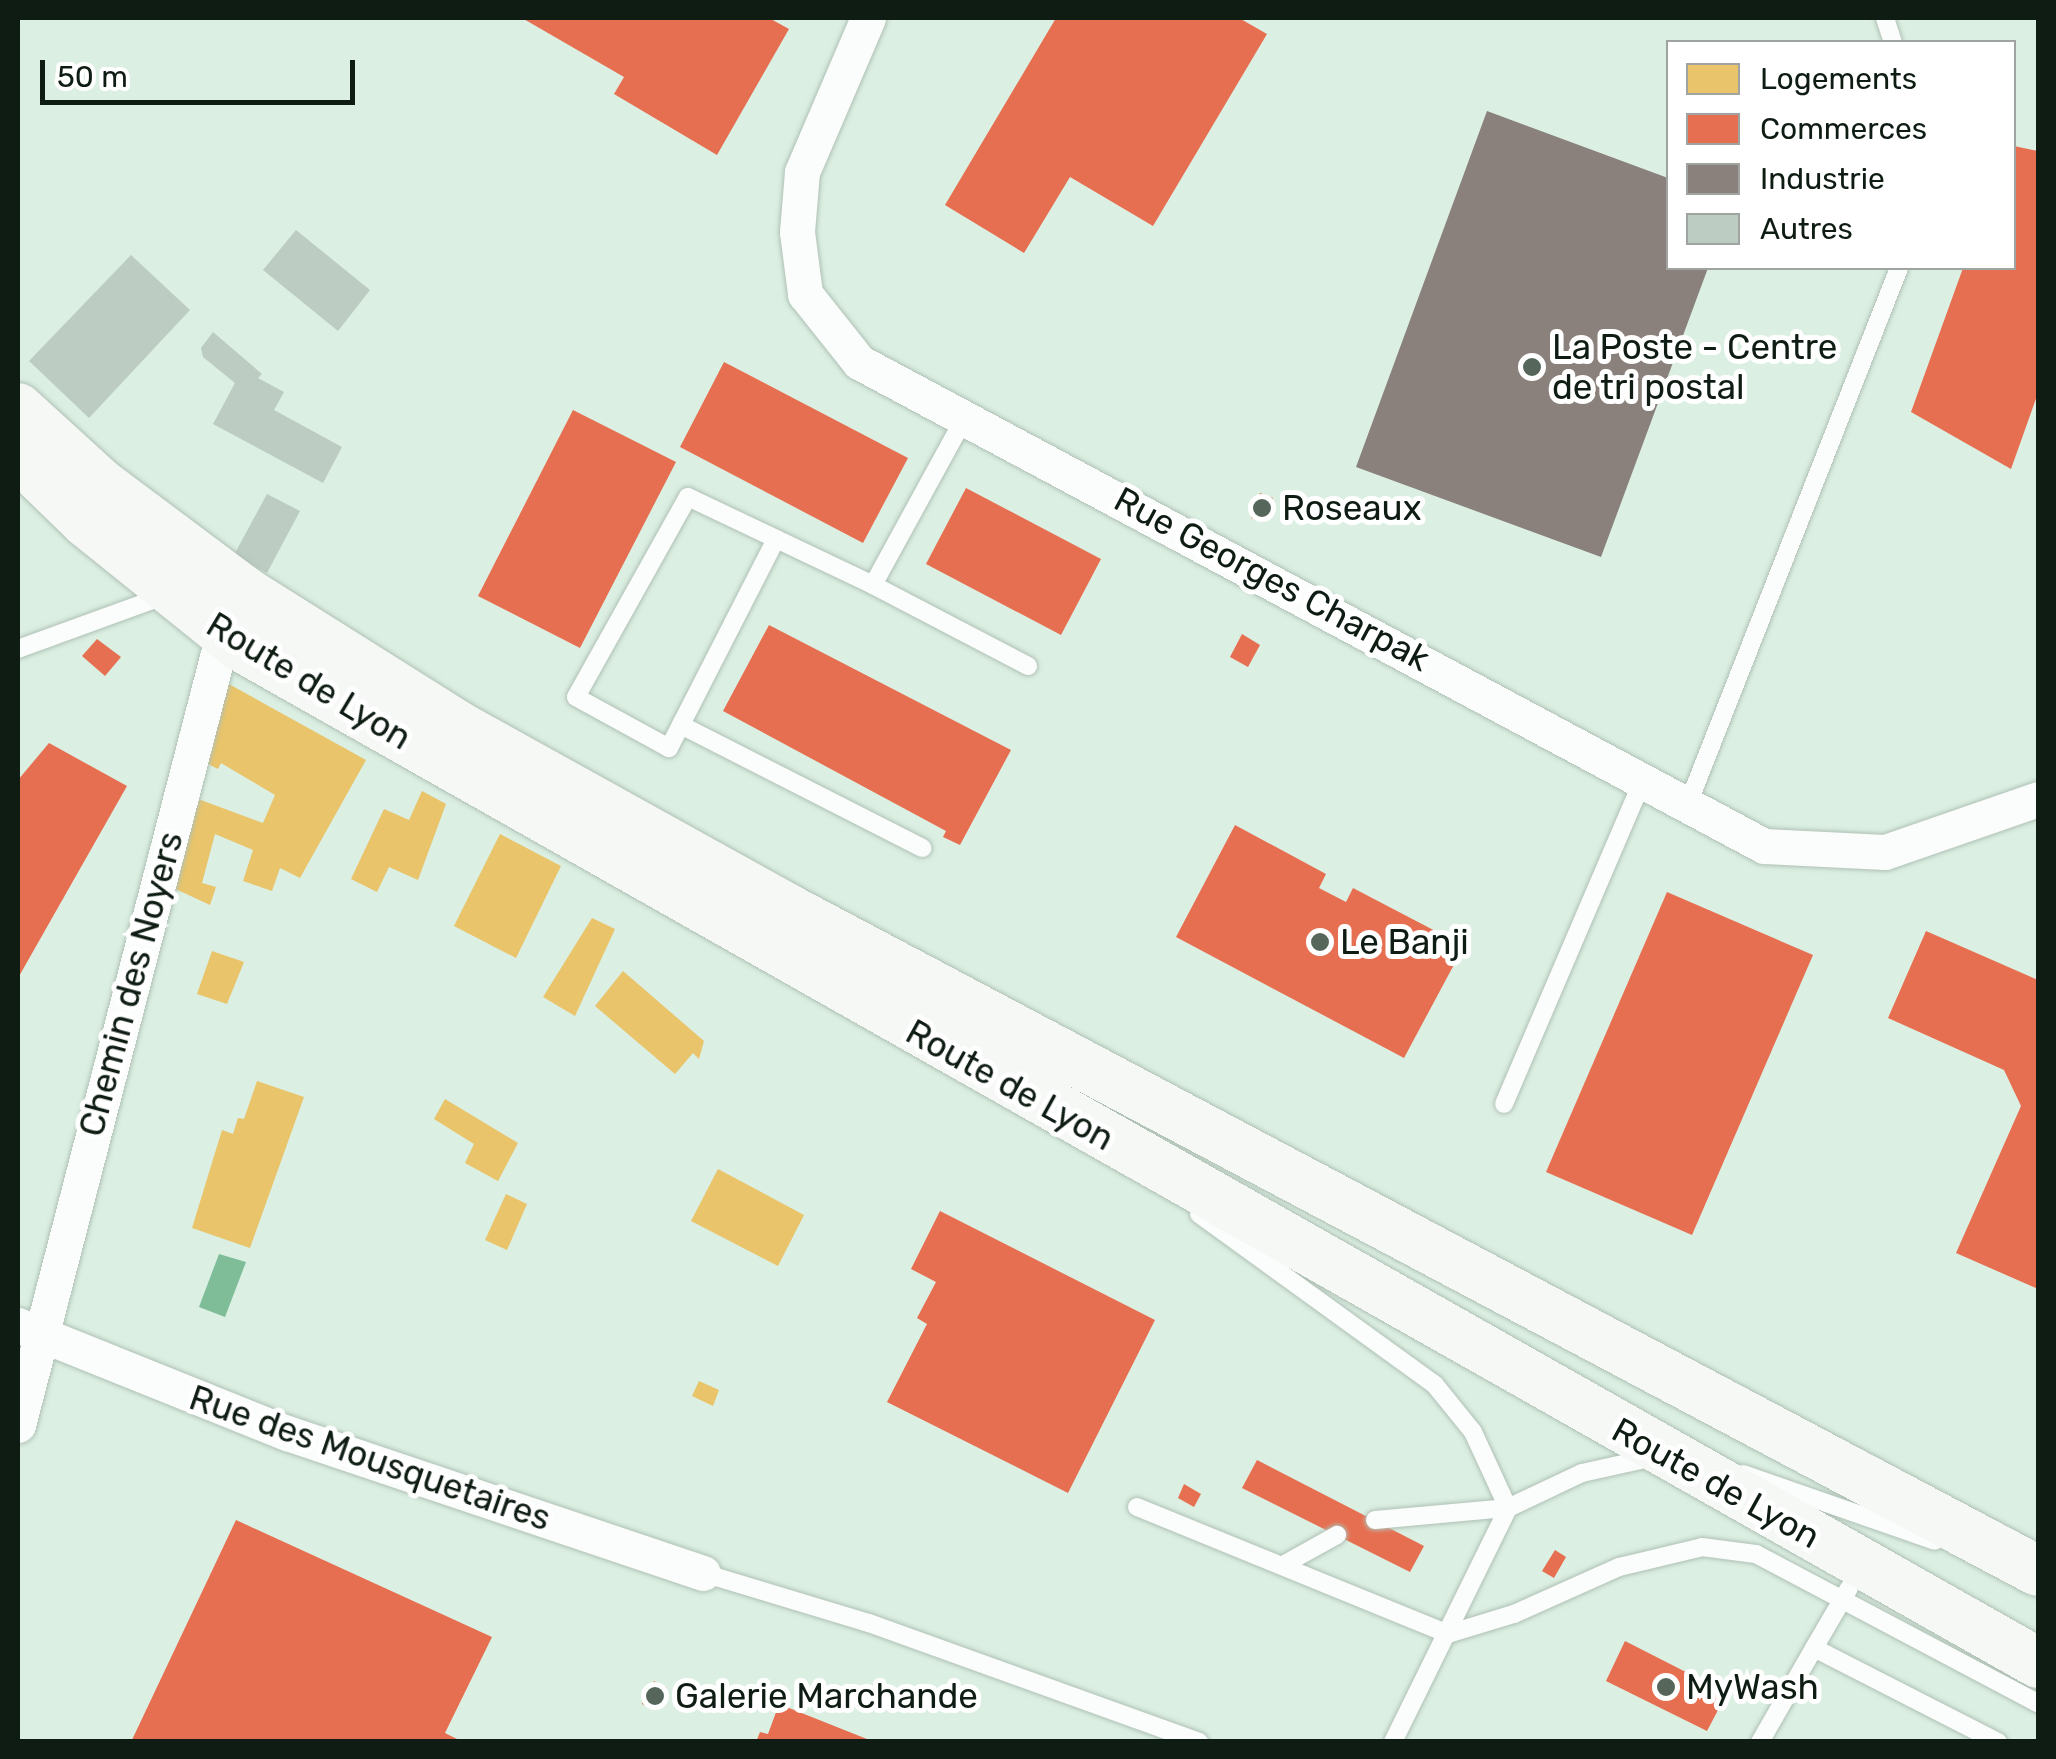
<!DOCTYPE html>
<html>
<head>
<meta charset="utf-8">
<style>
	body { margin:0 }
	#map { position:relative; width:2056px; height:1759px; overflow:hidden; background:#dbefe2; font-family:Rubik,sans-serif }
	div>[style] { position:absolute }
	.water>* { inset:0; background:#7ebd98 }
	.homes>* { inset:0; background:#e9c46a }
	.shops>* { inset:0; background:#e76f51 }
	.industry>* { inset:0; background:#8a817c }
	.building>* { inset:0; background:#bcccc2 }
	.roads { filter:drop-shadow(0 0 2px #b0c0b5) drop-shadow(0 0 2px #b0c0b5) }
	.service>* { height:18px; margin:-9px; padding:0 9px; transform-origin:9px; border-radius:9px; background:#fafdfb }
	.minor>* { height:35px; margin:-17.5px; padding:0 17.5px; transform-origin:17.5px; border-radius:17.5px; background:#fafdfb }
	.secondary>* { height:50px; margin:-25px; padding:0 25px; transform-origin:25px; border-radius:25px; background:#f6f8f6 }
	.dots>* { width:28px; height:28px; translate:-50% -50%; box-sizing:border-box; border:5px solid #fff; border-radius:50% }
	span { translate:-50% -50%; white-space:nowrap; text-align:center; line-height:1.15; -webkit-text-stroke:10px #fff; paint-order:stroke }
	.poi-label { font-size:35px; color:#0e1c13 }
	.left { translate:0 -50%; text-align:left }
	.street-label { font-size:35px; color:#0e1c13 }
	.frame { position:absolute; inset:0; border:20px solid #0e1c13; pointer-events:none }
	.legend { position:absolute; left:1666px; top:40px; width:350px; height:230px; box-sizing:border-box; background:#fff; border:2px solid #9fa4a1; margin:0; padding:12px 18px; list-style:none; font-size:30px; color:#0e1c13 }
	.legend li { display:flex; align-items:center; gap:20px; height:50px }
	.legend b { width:50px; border:2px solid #9fa4a1 }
	.scale { position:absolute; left:40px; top:60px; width:315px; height:45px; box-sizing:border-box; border:5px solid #0e1c13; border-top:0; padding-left:12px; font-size:30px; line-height:35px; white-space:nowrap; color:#0e1c13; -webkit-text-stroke:8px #fff; paint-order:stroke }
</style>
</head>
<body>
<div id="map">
	<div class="water">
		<div style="clip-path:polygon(219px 1254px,246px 1262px,225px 1317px,199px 1307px)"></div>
	</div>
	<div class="homes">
		<div style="clip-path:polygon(227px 683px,366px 760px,300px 878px,280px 868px,272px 891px,243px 881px,253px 850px,215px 834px,202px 883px,216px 887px,210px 905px,167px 885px,190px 796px,263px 823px,275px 795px,221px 763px,218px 769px,200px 760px)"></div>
		<div style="clip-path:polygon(422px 791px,446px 804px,418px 880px,389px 867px,377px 892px,351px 879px,384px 809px,409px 820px)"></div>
		<div style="clip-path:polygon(500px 834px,561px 866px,516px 958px,454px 926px)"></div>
		<div style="clip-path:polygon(592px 918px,615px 929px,575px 1016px,543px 997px)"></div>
		<div style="clip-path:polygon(212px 951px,244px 962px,227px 1004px,197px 994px)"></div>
		<div style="clip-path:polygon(623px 971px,704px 1041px,699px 1059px,693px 1053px,675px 1074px,595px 1006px)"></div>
		<div style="clip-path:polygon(257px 1081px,304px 1097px,250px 1248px,192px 1228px,222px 1130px,233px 1134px,238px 1118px,244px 1119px)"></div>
		<div style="clip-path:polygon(445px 1099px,518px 1143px,498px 1181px,465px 1163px,474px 1144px,434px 1119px)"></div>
		<div style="clip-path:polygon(718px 1169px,804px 1215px,778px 1266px,691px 1221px)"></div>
		<div style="clip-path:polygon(506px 1194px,527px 1204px,507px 1250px,485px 1240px)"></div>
		<div style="clip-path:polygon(699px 1381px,719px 1390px,713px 1406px,692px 1396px)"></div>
	</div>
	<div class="shops">
		<div style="clip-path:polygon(522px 18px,769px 18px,789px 29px,717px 155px,614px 94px,624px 77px)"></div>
		<div style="clip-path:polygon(1056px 18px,1239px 18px,1267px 34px,1153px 226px,1070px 177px,1024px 253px,945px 205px)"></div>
		<div style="clip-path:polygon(2014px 146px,2038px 151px,2038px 393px,2011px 469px,1911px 412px,1963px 268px,2014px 268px)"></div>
		<div style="clip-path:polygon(724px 362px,908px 458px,863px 543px,680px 447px)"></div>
		<div style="clip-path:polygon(573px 410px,676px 462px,580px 648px,478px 596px)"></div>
		<div style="clip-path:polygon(966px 488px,1101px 559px,1061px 635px,926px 564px)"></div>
		<div style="clip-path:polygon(1260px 493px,1273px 498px,1264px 522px,1251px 518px)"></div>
		<div style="clip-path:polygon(769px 625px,1011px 750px,960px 845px,943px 837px,946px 831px,723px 711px)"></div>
		<div style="clip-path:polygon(1242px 634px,1260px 645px,1248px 667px,1230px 657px)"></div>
		<div style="clip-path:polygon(97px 639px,121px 657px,105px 676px,82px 656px)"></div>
		<div style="clip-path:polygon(49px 743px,127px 786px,18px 978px,18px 780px)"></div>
		<div style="clip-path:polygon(1235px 825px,1326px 874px,1319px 888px,1346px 902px,1353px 888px,1464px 946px,1404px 1058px,1176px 937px)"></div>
		<div style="clip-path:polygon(1667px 892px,1813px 955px,1692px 1235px,1546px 1172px)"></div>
		<div style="clip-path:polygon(1926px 931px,2038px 980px,2038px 1289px,1956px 1253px,2021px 1106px,2004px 1070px,1888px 1018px)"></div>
		<div style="clip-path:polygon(940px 1211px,1155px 1320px,1068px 1493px,887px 1402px,927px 1324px,917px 1318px,936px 1282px,911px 1269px)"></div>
		<div style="clip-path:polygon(1257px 1460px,1424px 1546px,1410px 1572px,1242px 1488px)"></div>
		<div style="clip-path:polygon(1184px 1484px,1201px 1494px,1194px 1507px,1178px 1498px)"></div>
		<div style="clip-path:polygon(236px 1520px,492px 1637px,445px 1733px,463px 1742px,131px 1742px)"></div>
		<div style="clip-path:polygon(1555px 1550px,1566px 1557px,1554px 1578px,1542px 1571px)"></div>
		<div style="clip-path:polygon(1625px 1641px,1727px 1693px,1707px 1731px,1606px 1681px)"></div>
		<div style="clip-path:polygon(654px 1681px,667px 1688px,656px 1710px,642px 1704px)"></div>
		<div style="clip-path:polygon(779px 1704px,872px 1741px,872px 1742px,756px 1742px,760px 1732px,768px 1734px)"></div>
	</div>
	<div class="industry">
		<div style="clip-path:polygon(1487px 111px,1668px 178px,1668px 268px,1708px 268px,1601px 557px,1356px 467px)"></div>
	</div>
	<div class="building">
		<div style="clip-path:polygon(296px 230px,370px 290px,338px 331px,263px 270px)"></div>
		<div style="clip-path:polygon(131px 255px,190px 310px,89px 418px,29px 361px)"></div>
		<div style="clip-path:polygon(213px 332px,262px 374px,258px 378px,284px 392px,274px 410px,342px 447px,323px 483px,213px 424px,235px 383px,203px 357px,201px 348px)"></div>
		<div style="clip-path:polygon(267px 494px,300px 511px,267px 573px,234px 555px)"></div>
	</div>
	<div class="roads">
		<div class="service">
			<div style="left:1885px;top:18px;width:25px;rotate:72deg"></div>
			<div style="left:776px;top:539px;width:235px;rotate:117.1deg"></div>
			<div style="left:669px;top:748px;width:106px;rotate:-151.3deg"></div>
			<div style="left:576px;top:697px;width:229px;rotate:-60.8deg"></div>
			<div style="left:688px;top:497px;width:205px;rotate:25.4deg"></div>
			<div style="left:873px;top:585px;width:175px;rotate:27.6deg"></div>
			<div style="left:873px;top:585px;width:192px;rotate:-61.3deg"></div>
			<div style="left:18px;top:649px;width:158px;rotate:-20deg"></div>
			<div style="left:681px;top:725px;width:271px;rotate:27deg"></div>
			<div style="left:1688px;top:804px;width:576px;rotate:-68.51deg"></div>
			<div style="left:1504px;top:1104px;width:353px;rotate:-66.8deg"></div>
			<div style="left:1199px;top:1214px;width:291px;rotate:35.9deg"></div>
			<div style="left:1435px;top:1385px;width:60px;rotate:51deg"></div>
			<div style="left:1473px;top:1432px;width:84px;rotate:65.3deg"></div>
			<div style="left:1743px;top:1474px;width:203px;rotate:19.2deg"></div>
			<div style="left:1137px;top:1507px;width:336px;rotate:22.2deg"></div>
			<div style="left:1448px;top:1634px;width:69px;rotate:-16.9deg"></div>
			<div style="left:1514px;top:1614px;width:115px;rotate:-24.1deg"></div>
			<div style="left:1619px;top:1567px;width:85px;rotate:-13.5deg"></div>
			<div style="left:1702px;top:1547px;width:54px;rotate:7.4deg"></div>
			<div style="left:1756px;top:1554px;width:319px;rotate:27.9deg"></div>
			<div style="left:1375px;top:1520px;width:134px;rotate:-5.2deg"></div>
			<div style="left:1508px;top:1508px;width:82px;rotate:-25.3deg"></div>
			<div style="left:1582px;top:1473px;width:74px;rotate:-12.5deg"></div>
			<div style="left:1283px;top:1565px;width:62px;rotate:-29.1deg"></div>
			<div style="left:703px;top:1573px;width:173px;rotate:16.8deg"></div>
			<div style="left:869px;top:1623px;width:351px;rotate:19.8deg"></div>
			<div style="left:1814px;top:1648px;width:69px;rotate:-59.7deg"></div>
			<div style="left:1393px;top:1742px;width:261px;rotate:-63.8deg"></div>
			<div style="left:1760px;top:1742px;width:108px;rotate:-60.1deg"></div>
			<div style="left:1814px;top:1648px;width:207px;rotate:27.1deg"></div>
		</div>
		<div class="minor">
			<div style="left:868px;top:18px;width:168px;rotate:113.2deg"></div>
			<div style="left:802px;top:172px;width:60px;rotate:94.8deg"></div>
			<div style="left:797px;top:232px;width:63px;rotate:82.6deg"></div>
			<div style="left:805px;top:294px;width:87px;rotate:51.5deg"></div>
			<div style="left:859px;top:362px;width:1026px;rotate:28.14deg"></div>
			<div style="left:1764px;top:846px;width:121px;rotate:2.8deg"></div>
			<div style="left:1885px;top:852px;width:162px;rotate:-19.1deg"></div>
			<div style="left:18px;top:1325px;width:290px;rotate:21.9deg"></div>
			<div style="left:287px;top:1433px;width:439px;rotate:18.6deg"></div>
			<div style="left:18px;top:1425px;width:817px;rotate:-75.47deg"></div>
		</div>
		<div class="secondary">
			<div style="left:18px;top:408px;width:111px;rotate:42.4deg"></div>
			<div style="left:100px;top:483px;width:184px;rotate:36.8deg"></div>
			<div style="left:247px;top:593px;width:249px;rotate:32.2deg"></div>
			<div style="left:458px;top:726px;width:377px;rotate:29deg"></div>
			<div style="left:788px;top:909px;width:1414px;rotate:27.91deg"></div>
			<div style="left:18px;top:456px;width:96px;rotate:44.2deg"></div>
			<div style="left:87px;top:523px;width:196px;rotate:38.8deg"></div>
			<div style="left:240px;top:646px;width:2066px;rotate:29.49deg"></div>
		</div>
	</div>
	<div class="dots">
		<div style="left:1532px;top:367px;background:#56665b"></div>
		<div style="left:1262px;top:508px;background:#56665b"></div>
		<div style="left:1320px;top:942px;background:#56665b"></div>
		<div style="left:1666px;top:1687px;background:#56665b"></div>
		<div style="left:655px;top:1696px;background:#56665b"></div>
	</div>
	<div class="poi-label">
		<span class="left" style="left:1552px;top:367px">La Poste - Centre<br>de tri postal</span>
		<span class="left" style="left:1282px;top:508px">Roseaux</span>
		<span class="left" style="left:1340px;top:942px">Le Banji</span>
		<span class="left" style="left:1686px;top:1687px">MyWash</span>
		<span class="left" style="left:675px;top:1696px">Galerie Marchande</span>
	</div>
	<div class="street-label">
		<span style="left:1272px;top:579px;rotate:28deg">Rue Georges Charpak</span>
		<span style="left:309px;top:681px;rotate:31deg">Route de Lyon</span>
		<span style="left:131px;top:984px;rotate:-75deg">Chemin des Noyers</span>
		<span style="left:1010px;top:1085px;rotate:29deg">Route de Lyon</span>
		<span style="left:370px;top:1458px;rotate:19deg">Rue des Mousquetaires</span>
		<span style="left:1716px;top:1483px;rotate:29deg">Route de Lyon</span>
	</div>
	<div class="frame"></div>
	<ul class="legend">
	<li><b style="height:28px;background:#e9c46a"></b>Logements</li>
	<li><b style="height:28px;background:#e76f51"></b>Commerces</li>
	<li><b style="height:28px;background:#8a817c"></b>Industrie</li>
	<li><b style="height:28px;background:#bcccc2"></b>Autres</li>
	</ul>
	<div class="scale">50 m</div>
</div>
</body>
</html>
